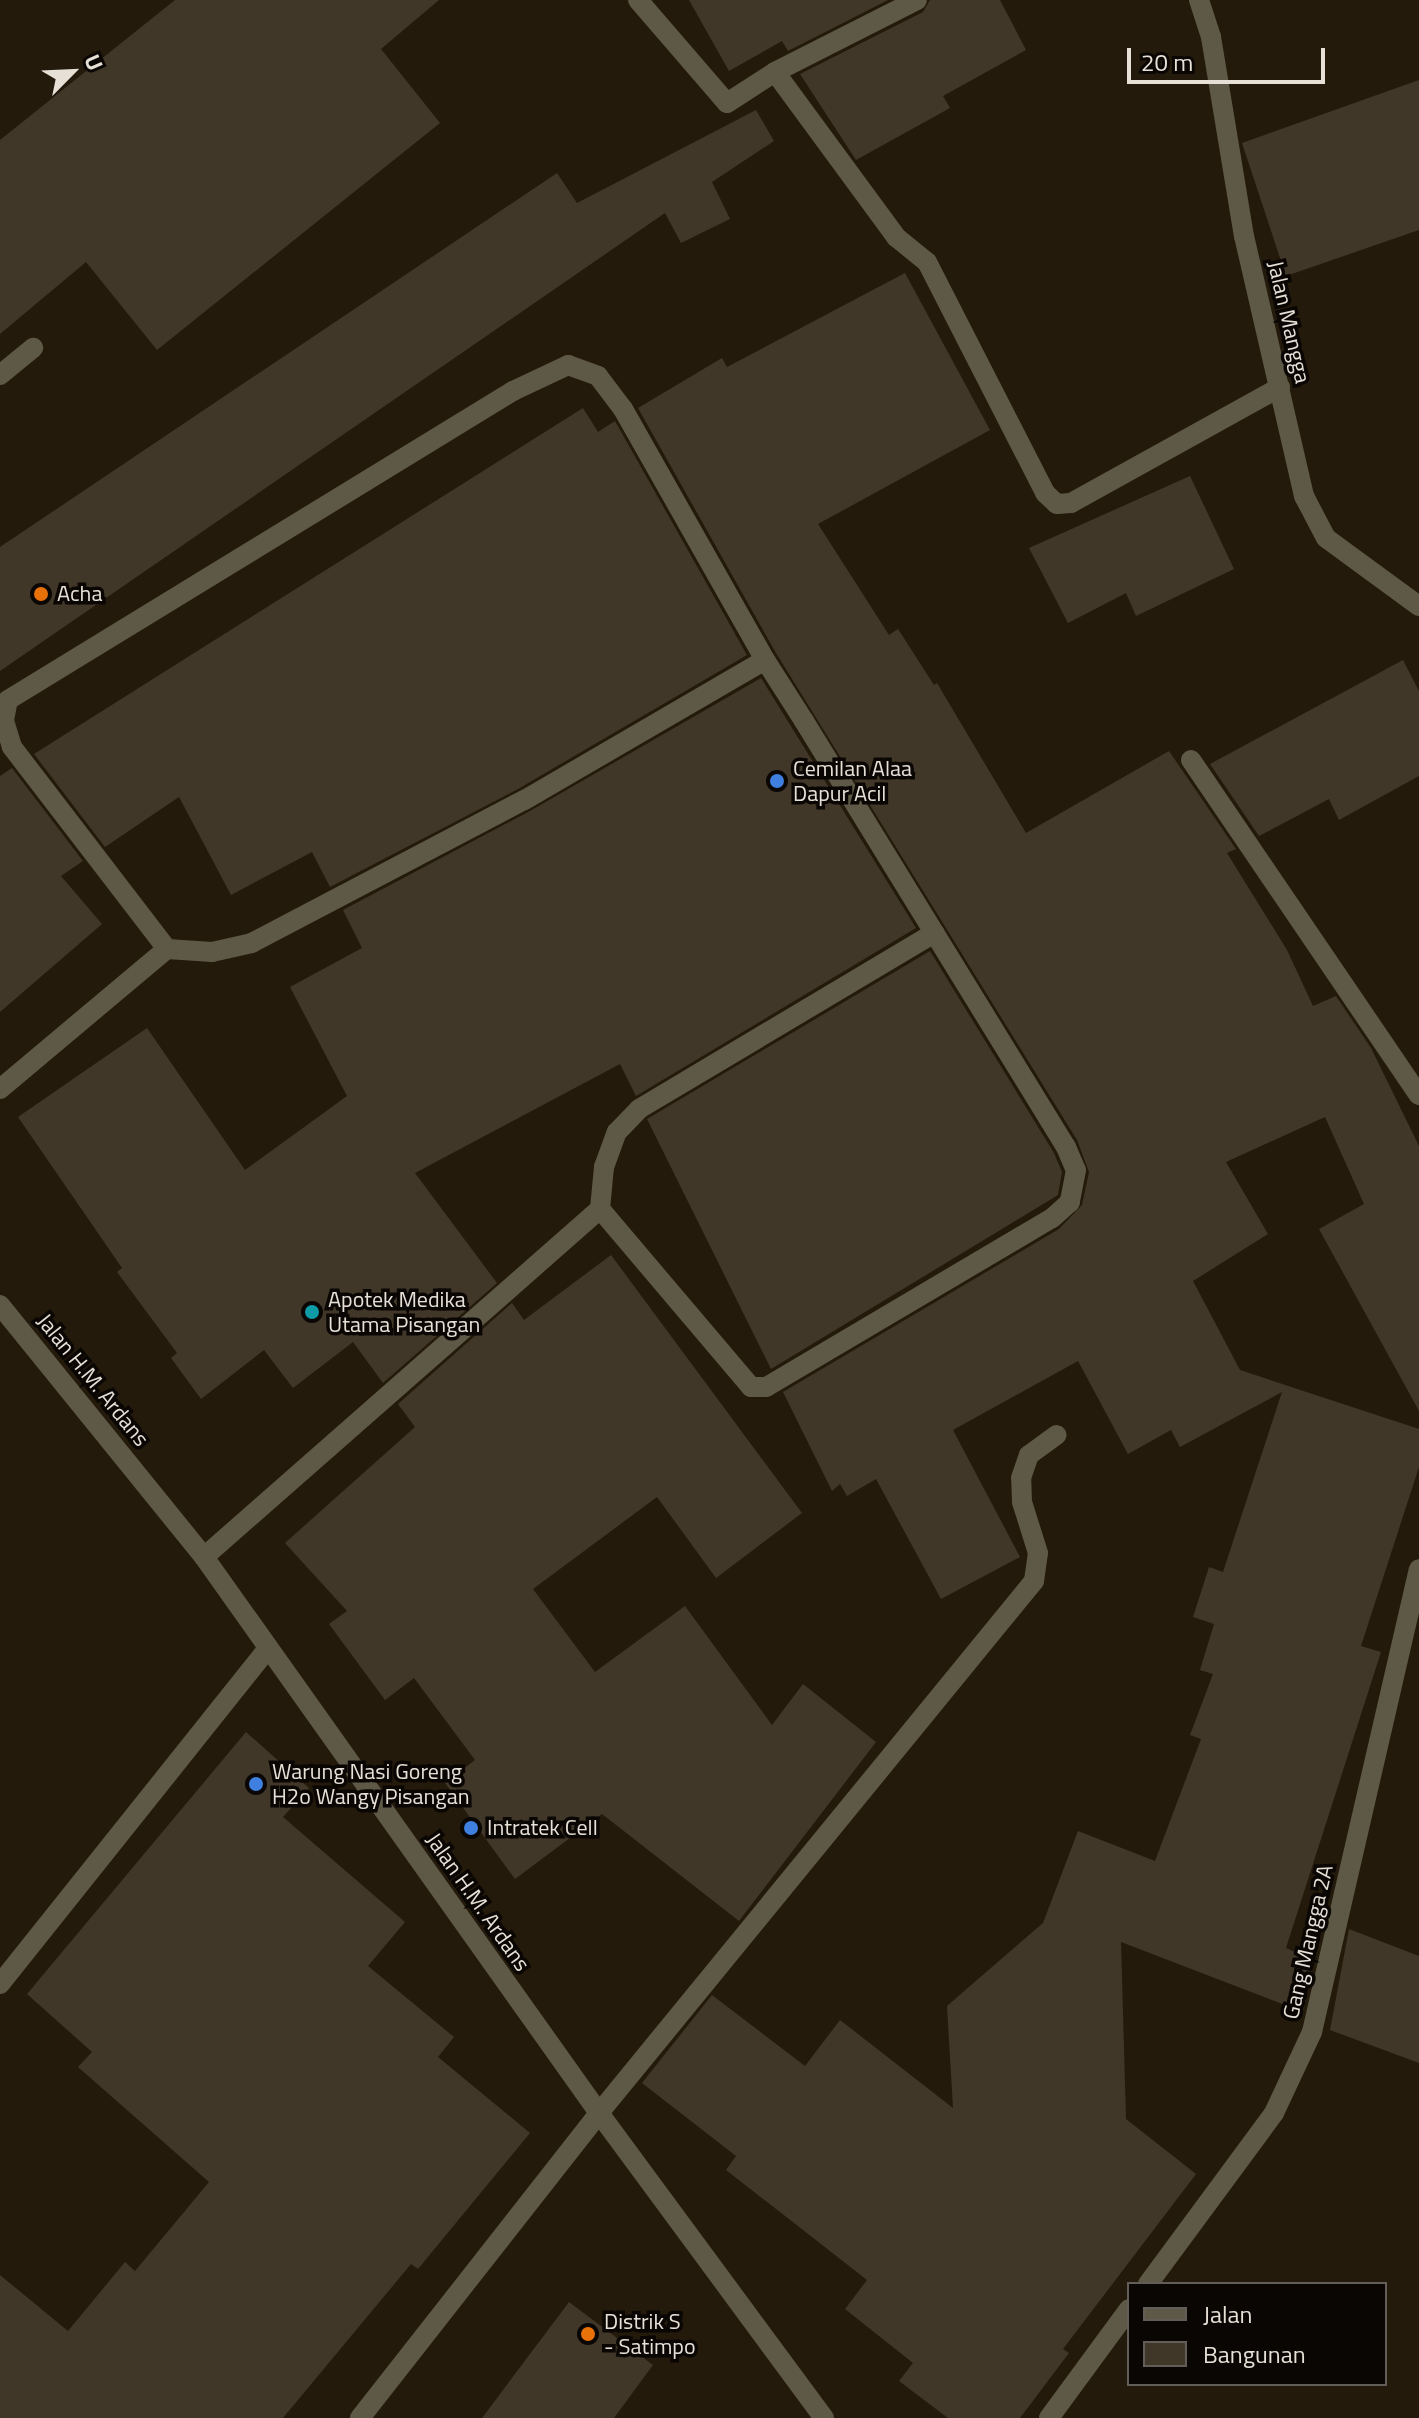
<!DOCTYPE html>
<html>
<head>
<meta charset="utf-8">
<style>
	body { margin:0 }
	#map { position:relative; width:1419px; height:2418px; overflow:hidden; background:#241a0c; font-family:"Titillium Web",sans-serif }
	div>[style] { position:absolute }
	.building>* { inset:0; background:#413728 }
	.minor>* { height:20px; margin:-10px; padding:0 10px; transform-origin:10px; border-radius:10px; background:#5e5847 }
	.dots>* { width:22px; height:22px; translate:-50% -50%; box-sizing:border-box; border:4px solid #0a0603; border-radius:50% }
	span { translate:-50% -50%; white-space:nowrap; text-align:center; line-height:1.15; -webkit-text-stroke:7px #0a0603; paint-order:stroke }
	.street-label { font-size:22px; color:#e6e0d7 }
	.poi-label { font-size:22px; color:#e6e0d7 }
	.left { translate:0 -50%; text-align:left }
	.legend { position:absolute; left:1127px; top:2282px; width:260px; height:104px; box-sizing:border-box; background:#0a0603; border:2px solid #625d58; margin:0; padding:10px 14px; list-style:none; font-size:24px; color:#e6e0d7 }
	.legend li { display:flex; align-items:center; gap:16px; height:40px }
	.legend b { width:40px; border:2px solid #625d58 }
	.north { position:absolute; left:32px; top:32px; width:80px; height:80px; -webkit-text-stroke:6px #0a0603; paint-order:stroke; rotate:66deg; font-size:22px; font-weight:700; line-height:32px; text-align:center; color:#e6e0d7 }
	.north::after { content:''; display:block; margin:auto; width:28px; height:36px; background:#e6e0d7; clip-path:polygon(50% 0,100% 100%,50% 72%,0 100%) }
	.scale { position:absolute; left:1127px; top:48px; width:198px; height:36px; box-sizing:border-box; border:4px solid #e6e0d7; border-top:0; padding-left:10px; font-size:24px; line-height:28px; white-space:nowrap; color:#e6e0d7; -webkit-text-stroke:6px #0a0603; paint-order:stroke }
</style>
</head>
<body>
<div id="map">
	<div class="building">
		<div style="clip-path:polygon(175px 0,439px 0,381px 49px,440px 123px,157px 350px,86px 262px,0 334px,0 140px)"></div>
		<div style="clip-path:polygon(689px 0,888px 0,788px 51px,782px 41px,729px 71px)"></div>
		<div style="clip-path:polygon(930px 0,1000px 0,1026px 50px,943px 96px,950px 108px,856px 160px,800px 74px,923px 12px)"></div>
		<div style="clip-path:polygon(1419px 80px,1419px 230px,1286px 276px,1242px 143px)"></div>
		<div style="clip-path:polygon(756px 110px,774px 141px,712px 182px,730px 219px,681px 243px,665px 213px,0 671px,0 547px,557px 173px,577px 203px)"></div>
		<div style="clip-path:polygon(905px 273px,990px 430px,818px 524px,889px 635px,898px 629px,934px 685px,937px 683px,1026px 833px,1169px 751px,1236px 849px,1227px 853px,1287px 950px,1313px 1006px,1336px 996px,1371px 1048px,1419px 1146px,1419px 1411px,1319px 1229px,1364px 1204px,1325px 1117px,1226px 1162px,1268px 1234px,1193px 1281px,1240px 1370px,1419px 1429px,1419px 1467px,1361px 1646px,1381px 1652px,1286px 1948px,1312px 1960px,1317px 1951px,1303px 2012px,1121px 1942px,1126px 2119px,1196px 2174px,1063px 2349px,1069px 2353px,1020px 2418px,948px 2418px,899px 2381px,913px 2363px,845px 2309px,867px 2280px,726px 2170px,736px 2156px,642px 2083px,712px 1995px,805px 2066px,840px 2020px,953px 2108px,947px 2006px,1043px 1923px,1078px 1831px,1155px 1861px,1201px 1739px,1190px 1735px,1213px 1674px,1200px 1670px,1214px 1624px,1193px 1617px,1209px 1567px,1223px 1572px,1282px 1392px,1180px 1447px,1171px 1430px,1128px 1454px,1078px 1361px,953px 1430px,1020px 1557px,941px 1599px,876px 1479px,847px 1496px,840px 1484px,832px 1491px,783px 1392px,1059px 1229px,1082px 1205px,1089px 1172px,1077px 1140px,776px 653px,638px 408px,722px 358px,727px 367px)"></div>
		<div style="clip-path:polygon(583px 408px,598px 432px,615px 421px,747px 655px,518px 789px,330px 887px,312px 852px,231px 895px,179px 797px,105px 847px,34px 754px)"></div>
		<div style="clip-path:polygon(1190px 476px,1234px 569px,1136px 616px,1126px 593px,1068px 623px,1029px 548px)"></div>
		<div style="clip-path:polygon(1403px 660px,1419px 691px,1419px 776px,1339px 820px,1329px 799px,1259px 836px,1210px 764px)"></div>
		<div style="clip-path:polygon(761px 678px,916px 928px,636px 1096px,620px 1064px,415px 1173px,497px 1283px,383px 1383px,353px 1342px,293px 1388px,264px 1350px,201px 1399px,171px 1358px,177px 1353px,117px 1272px,122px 1268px,18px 1117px,147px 1028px,245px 1170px,347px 1096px,290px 987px,362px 948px,343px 910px,530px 811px)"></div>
		<div style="clip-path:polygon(12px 768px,83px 861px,61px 876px,102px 924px,0 1012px,0 776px)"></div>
		<div style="clip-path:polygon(930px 951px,1054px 1153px,1062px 1172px,1058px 1195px,771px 1369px,647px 1119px)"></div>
		<div style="clip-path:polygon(611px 1255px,802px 1513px,716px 1578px,657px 1497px,533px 1589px,595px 1672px,685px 1606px,772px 1725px,803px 1684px,876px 1742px,739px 1921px,602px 1814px,515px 1879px,445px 1783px,475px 1760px,414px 1678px,385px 1700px,329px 1624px,347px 1611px,285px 1543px,415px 1427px,398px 1404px,512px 1303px,524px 1320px)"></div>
		<div style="clip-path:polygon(246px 1732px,309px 1788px,283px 1817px,405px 1922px,368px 1966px,454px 2037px,438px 2057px,530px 2133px,418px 2269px,411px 2264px,283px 2418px,0 2418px,0 2275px,68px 2331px,125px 2262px,135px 2271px,209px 2182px,78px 2067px,92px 2052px,27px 1994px)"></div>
		<div style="clip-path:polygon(1349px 1929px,1419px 1956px,1419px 2063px,1330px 2030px)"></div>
		<div style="clip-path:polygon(569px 2302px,653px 2365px,614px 2418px,482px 2418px)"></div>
	</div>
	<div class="minor">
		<div style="left:638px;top:0;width:136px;rotate:49.2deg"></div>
		<div style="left:727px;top:103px;width:57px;rotate:-32.9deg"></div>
		<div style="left:775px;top:72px;width:159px;rotate:-26.9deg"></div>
		<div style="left:1199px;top:0;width:39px;rotate:72deg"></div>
		<div style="left:1211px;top:37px;width:202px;rotate:80.6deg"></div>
		<div style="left:1244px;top:236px;width:267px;rotate:77deg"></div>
		<div style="left:1304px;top:496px;width:47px;rotate:62.4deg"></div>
		<div style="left:1326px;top:538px;width:115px;rotate:36.2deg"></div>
		<div style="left:775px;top:72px;width:205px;rotate:53.7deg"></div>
		<div style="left:896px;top:237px;width:40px;rotate:39deg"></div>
		<div style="left:927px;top:262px;width:259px;rotate:62.9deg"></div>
		<div style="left:1045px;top:493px;width:16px;rotate:43deg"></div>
		<div style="left:1057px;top:504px;width:14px;rotate:-4deg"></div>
		<div style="left:1071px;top:503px;width:239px;rotate:-29deg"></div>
		<div style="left:568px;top:365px;width:32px;rotate:20deg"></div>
		<div style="left:598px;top:376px;width:41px;rotate:52.9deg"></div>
		<div style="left:623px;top:409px;width:288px;rotate:60.5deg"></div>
		<div style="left:765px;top:660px;width:279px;rotate:149.8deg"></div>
		<div style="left:524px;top:800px;width:307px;rotate:152.3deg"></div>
		<div style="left:252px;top:943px;width:41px;rotate:167.3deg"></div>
		<div style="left:212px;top:952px;width:45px;rotate:-176.2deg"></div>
		<div style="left:167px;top:949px;width:255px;rotate:-127.5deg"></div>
		<div style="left:12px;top:747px;width:28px;rotate:-107deg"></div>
		<div style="left:4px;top:720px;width:20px;rotate:-79deg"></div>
		<div style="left:8px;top:700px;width:592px;rotate:-31.46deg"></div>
		<div style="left:513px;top:391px;width:61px;rotate:-25.3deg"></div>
		<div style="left:0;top:375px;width:43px;rotate:-39.3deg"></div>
		<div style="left:765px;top:660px;width:72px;rotate:57.4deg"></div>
		<div style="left:804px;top:721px;width:500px;rotate:58.41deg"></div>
		<div style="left:1066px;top:1147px;width:25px;rotate:67deg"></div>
		<div style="left:1076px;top:1170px;width:33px;rotate:101deg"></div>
		<div style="left:1070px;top:1202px;width:24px;rotate:138deg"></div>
		<div style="left:1052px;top:1218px;width:332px;rotate:149.4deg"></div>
		<div style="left:766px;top:1387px;width:15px;rotate:180deg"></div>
		<div style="left:751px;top:1387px;width:233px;rotate:-130.3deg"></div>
		<div style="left:600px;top:1209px;width:42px;rotate:-84.6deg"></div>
		<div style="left:604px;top:1167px;width:37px;rotate:-70deg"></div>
		<div style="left:617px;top:1132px;width:32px;rotate:-46deg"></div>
		<div style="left:639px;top:1109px;width:344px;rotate:-30.8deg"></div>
		<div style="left:1191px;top:760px;width:405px;rotate:55.8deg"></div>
		<div style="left:0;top:1089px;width:218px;rotate:-40deg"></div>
		<div style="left:0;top:1305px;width:324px;rotate:51deg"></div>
		<div style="left:204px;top:1557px;width:682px;rotate:54.61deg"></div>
		<div style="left:599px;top:2113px;width:379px;rotate:53.6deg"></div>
		<div style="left:204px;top:1557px;width:527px;rotate:-41.31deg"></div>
		<div style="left:0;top:1984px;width:430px;rotate:-51.4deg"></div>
		<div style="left:1148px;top:2284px;width:212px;rotate:-53.6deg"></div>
		<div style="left:1274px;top:2113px;width:89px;rotate:-64.9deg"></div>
		<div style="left:1312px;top:2032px;width:475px;rotate:-77deg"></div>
		<div style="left:360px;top:2418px;width:387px;rotate:-51.9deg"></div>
		<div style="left:599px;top:2113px;width:687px;rotate:-50.73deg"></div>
		<div style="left:1034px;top:1581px;width:28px;rotate:-82deg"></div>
		<div style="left:1038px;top:1553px;width:53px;rotate:-107.4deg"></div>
		<div style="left:1022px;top:1502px;width:24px;rotate:-92deg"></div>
		<div style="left:1021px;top:1478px;width:24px;rotate:-71deg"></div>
		<div style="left:1029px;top:1455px;width:34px;rotate:-36deg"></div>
		<div style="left:1049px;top:2418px;width:135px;rotate:-53.7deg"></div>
	</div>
	<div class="dots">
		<div style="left:41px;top:594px;background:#e8710a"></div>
		<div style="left:777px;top:781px;background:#3f7fe0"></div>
		<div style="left:312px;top:1312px;background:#0f9aa8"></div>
		<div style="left:256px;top:1784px;background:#3f7fe0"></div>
		<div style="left:471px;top:1828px;background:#3f7fe0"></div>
		<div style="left:588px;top:2334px;background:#e8710a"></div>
	</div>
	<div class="street-label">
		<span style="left:1289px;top:322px;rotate:77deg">Jalan Mangga</span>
		<span style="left:93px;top:1380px;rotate:51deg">Jalan H.M. Ardans</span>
		<span style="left:478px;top:1902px;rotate:55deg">Jalan H.M. Ardans</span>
		<span style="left:1308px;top:1942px;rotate:-77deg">Gang Mangga 2A</span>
	</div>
	<div class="poi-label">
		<span class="left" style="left:57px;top:594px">Acha</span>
		<span class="left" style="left:793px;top:781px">Cemilan Alaa<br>Dapur Acil</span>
		<span class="left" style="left:328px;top:1312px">Apotek Medika<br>Utama Pisangan</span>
		<span class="left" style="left:272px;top:1784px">Warung Nasi Goreng<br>H2o Wangy Pisangan</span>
		<span class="left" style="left:487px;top:1828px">Intratek Cell</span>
		<span class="left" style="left:604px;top:2334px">Distrik S<br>- Satimpo</span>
	</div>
	<ul class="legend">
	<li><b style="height:10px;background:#5e5847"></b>Jalan</li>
	<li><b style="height:22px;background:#413728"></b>Bangunan</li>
	</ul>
	<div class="north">U</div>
	<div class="scale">20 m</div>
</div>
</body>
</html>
